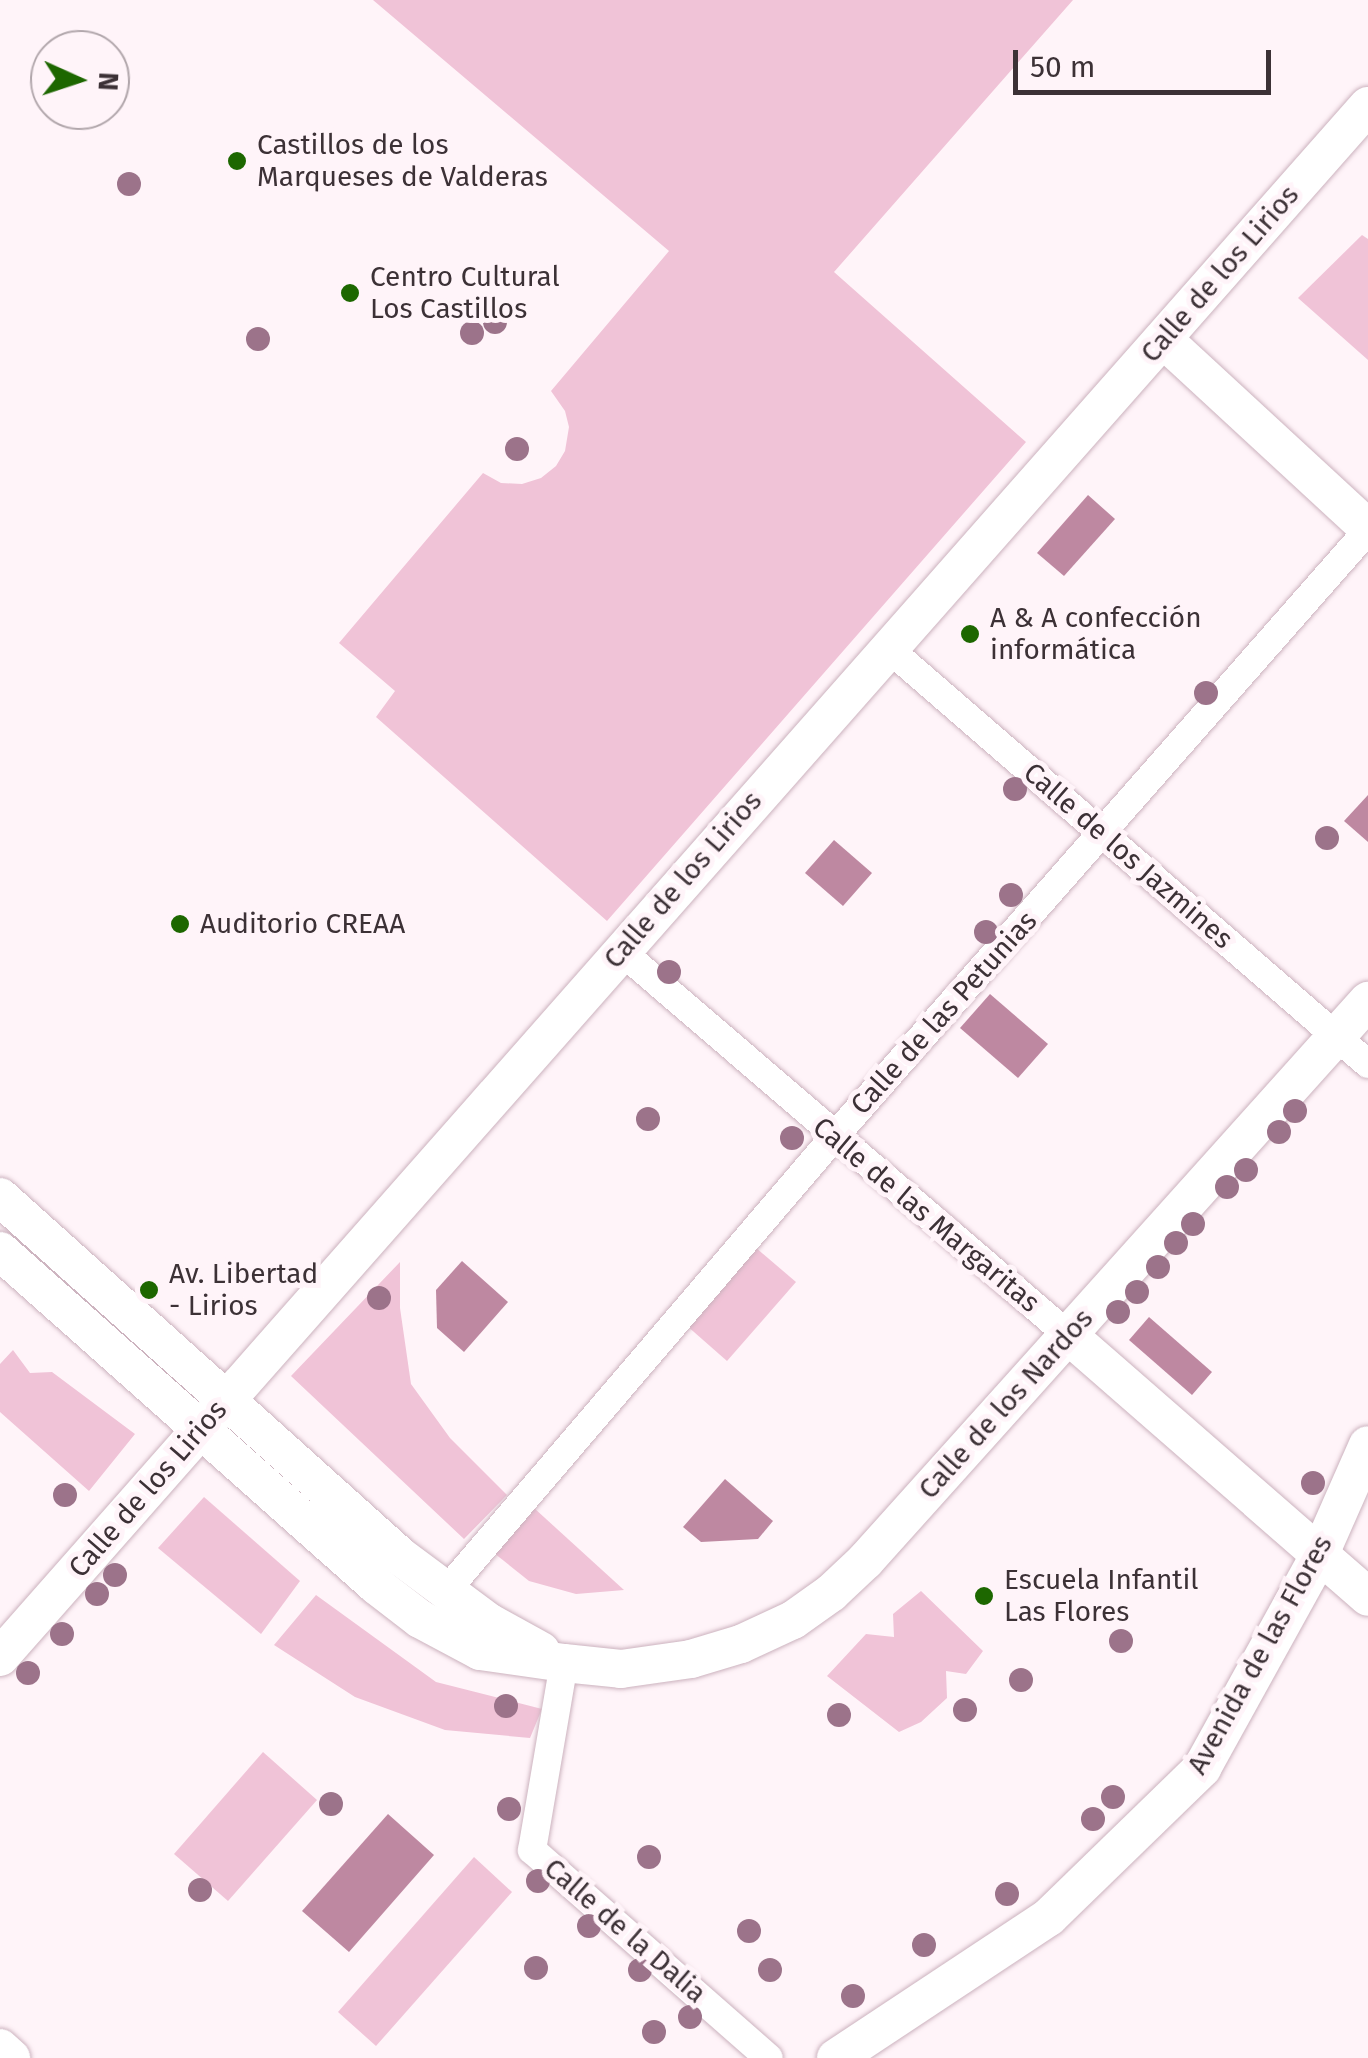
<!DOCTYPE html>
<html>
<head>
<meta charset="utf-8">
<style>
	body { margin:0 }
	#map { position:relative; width:1368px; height:2058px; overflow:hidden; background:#fff4f9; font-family:"Fira Sans",sans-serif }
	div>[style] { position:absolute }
	.green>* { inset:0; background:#f0c3d7 }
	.water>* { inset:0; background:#be88a1 }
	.roads { filter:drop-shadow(0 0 2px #ccb2be) drop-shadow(0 0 2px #ccb2be) }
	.pedestrian>* { height:28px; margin:-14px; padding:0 14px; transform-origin:14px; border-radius:14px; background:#fff }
	.minor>* { height:38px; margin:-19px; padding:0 19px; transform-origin:19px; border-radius:19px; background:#fff }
	.trees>* { width:24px; height:24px; margin:-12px; border-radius:50%; background:#9c738a }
	.dots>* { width:28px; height:28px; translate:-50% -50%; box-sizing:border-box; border:5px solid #fff4f9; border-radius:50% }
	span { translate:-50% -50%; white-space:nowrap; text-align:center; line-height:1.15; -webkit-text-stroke:10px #fff4f9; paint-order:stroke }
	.poi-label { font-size:28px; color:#3c3136 }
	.left { translate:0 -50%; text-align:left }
	.street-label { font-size:28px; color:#3c3136 }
	.north { position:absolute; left:30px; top:30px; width:100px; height:100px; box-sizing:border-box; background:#fff4f9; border:2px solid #b1a6ab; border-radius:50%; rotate:93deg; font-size:28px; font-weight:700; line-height:40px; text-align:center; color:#3c3136 }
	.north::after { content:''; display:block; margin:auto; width:35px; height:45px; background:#1d6700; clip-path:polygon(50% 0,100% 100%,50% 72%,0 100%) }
	.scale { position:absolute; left:1013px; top:50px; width:258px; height:45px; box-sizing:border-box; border:5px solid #3c3136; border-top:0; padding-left:12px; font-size:30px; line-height:35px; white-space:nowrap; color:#3c3136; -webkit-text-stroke:8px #fff4f9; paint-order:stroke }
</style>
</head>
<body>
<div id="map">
	<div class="green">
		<div style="clip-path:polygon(373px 0,1073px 0,834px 272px,1026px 442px,607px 921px,376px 717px,395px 691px,339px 643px,483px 473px,501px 483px,522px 484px,541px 478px,556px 466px,565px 451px,569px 427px,565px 411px,551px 391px,669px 251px)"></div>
		<div style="clip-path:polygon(1362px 235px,1368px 239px,1368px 360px,1298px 298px)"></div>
		<div style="clip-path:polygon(755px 1247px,796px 1282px,727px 1361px,686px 1325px)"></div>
		<div style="clip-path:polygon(400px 1262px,400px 1308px,411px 1384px,450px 1438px,507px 1495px,464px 1539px,291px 1376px)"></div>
		<div style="clip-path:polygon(13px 1350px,30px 1373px,52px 1372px,135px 1434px,89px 1491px,0 1412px,0 1364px)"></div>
		<div style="clip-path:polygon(204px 1497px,300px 1581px,261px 1634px,158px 1548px)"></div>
		<div style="clip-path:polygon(534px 1508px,624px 1590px,576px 1594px,529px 1581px,494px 1553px)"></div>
		<div style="clip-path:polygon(921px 1591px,983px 1651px,966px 1674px,946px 1671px,947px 1698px,921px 1722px,899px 1732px,827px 1676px,866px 1634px,894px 1637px,893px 1614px)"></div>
		<div style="clip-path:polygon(316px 1595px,436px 1682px,542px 1709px,530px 1738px,445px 1730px,355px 1697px,274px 1645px)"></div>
		<div style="clip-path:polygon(263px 1752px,317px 1800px,228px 1901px,174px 1854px)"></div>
		<div style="clip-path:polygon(474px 1857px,512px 1892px,376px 2046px,338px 2012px)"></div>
	</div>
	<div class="water">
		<div style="clip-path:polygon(1088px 495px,1115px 519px,1064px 576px,1037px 553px)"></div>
		<div style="clip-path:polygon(1368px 795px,1368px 842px,1344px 821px)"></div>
		<div style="clip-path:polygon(834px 840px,872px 873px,843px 906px,805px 873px)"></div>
		<div style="clip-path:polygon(990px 994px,1048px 1044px,1018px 1078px,960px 1028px)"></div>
		<div style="clip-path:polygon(462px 1261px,508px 1302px,464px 1352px,437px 1328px,436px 1290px)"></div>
		<div style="clip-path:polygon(1149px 1317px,1212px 1372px,1192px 1395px,1129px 1340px)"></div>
		<div style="clip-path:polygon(725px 1479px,773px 1521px,758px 1539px,701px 1542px,683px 1527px)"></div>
		<div style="clip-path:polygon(388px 1814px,434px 1855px,349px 1952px,302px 1911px)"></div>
	</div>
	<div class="roads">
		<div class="pedestrian">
			<div style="left:888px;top:648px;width:635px;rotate:40.91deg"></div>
			<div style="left:621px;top:951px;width:589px;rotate:40.66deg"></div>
			<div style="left:446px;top:1591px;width:597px;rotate:-49.48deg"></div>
			<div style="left:834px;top:1137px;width:808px;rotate:-48.66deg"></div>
			<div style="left:564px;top:1663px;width:190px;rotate:99.7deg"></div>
			<div style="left:532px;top:1850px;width:315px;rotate:41.3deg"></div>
		</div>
		<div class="minor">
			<div style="left:1163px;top:339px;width:279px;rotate:42.7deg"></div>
			<div style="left:0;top:1197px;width:539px;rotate:41.92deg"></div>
			<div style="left:401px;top:1557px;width:111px;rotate:36.6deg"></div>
			<div style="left:490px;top:1623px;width:58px;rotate:28.8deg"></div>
			<div style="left:0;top:1251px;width:504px;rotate:41.62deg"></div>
			<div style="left:377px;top:1586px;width:54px;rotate:37.5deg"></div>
			<div style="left:420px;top:1619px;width:68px;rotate:28.1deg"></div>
			<div style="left:480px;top:1651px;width:85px;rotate:8.1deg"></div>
			<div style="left:564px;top:1663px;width:57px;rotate:6deg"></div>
			<div style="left:621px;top:1669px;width:71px;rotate:-8.1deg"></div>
			<div style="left:691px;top:1659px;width:52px;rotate:-16.7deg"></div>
			<div style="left:741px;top:1644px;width:57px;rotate:-24.8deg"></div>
			<div style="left:793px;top:1620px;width:47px;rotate:-35.4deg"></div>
			<div style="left:831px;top:1593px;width:47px;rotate:-43.3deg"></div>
			<div style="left:865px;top:1561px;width:753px;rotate:-48.07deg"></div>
			<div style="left:1068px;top:1335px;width:398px;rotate:41.1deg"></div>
			<div style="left:0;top:1657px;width:2068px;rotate:-48.59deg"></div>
			<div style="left:0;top:2048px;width:15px;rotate:42deg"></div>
			<div style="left:836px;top:2058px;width:255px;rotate:-33.5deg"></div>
			<div style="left:1049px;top:1917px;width:214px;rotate:-44.2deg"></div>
			<div style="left:1202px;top:1768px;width:242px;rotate:-61.1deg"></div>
			<div style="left:1319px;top:1556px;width:121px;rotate:-66.2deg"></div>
		</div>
	</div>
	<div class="trees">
		<div style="left:129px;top:184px"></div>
		<div style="left:495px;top:322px"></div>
		<div style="left:472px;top:333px"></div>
		<div style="left:258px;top:339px"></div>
		<div style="left:517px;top:449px"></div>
		<div style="left:1206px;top:693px"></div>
		<div style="left:1015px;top:789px"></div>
		<div style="left:1327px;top:838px"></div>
		<div style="left:1011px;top:895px"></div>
		<div style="left:986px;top:932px"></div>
		<div style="left:669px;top:972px"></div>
		<div style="left:1295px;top:1111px"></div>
		<div style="left:648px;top:1119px"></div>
		<div style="left:1279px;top:1132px"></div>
		<div style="left:792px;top:1138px"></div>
		<div style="left:1246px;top:1170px"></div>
		<div style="left:1227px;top:1187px"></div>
		<div style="left:1193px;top:1224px"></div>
		<div style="left:1176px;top:1243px"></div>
		<div style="left:1158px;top:1267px"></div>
		<div style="left:1137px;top:1292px"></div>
		<div style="left:379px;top:1298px"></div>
		<div style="left:1118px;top:1312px"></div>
		<div style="left:1313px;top:1483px"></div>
		<div style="left:65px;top:1495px"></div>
		<div style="left:115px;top:1575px"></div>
		<div style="left:97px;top:1594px"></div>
		<div style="left:62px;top:1634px"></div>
		<div style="left:1121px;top:1641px"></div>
		<div style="left:28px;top:1673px"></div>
		<div style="left:1021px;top:1680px"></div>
		<div style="left:506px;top:1706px"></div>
		<div style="left:965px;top:1710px"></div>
		<div style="left:839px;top:1715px"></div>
		<div style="left:1113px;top:1797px"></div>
		<div style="left:331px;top:1804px"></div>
		<div style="left:509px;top:1809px"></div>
		<div style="left:1093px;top:1819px"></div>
		<div style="left:649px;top:1857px"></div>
		<div style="left:538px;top:1881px"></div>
		<div style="left:200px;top:1890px"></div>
		<div style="left:1007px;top:1894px"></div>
		<div style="left:589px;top:1926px"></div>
		<div style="left:749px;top:1931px"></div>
		<div style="left:924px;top:1945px"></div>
		<div style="left:536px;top:1968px"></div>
		<div style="left:640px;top:1970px"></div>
		<div style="left:770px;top:1970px"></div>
		<div style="left:853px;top:1996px"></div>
		<div style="left:690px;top:2017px"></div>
		<div style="left:654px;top:2032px"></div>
	</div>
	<div class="dots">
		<div style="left:237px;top:161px;background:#1d6700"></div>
		<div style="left:350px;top:293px;background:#1d6700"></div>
		<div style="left:970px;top:634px;background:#1d6700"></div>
		<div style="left:180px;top:924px;background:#1d6700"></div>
		<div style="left:149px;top:1290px;background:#1d6700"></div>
		<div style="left:984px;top:1596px;background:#1d6700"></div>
	</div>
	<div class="poi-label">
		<span class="left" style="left:257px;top:161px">Castillos de los<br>Marqueses de Valderas</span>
		<span class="left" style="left:370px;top:293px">Centro Cultural<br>Los Castillos</span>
		<span class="left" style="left:990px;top:634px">A &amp; A confección<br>informática</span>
		<span class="left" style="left:200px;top:924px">Auditorio CREAA</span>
		<span class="left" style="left:169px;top:1290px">Av. Libertad<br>- Lirios</span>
		<span class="left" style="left:1004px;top:1596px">Escuela Infantil<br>Las Flores</span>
	</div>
	<div class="street-label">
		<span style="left:1220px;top:274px;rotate:-49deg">Calle de los Lirios</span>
		<span style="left:1128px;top:856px;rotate:41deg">Calle de los Jazmines</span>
		<span style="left:683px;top:880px;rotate:-49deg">Calle de los Lirios</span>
		<span style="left:944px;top:1013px;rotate:-48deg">Calle de las Petunias</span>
		<span style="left:926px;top:1215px;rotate:40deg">Calle de las Margaritas</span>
		<span style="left:1006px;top:1404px;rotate:-48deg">Calle de los Nardos</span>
		<span style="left:148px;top:1489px;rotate:-49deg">Calle de los Lirios</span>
		<span style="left:1260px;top:1655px;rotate:-61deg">Avenida de las Flores</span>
		<span style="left:625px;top:1931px;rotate:41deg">Calle de la Dalia</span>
	</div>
	<div class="north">N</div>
	<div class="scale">50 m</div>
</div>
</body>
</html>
